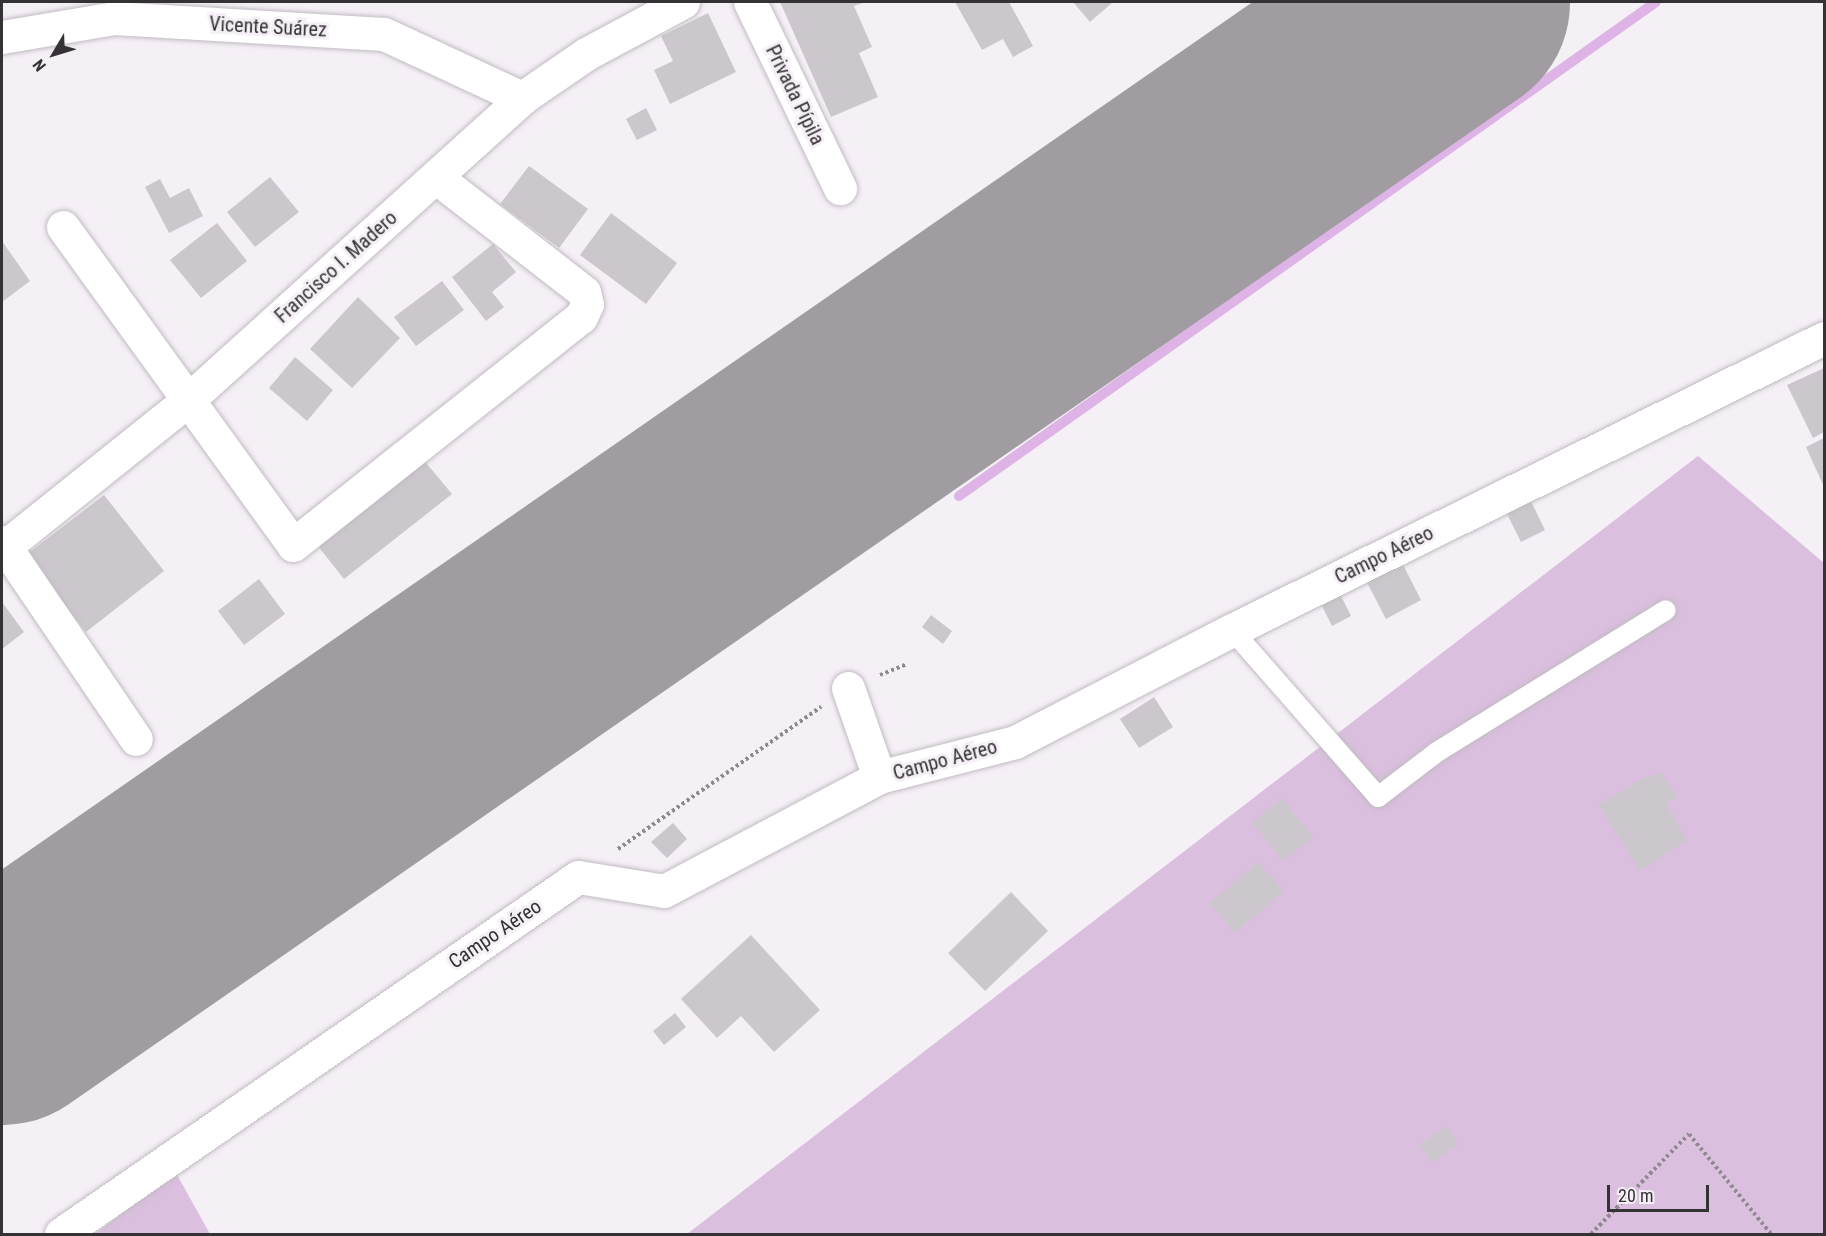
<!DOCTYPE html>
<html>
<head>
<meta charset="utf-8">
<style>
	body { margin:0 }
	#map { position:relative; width:1826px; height:1236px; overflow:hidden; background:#f5eff6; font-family:"Roboto Condensed",sans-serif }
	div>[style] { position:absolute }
	.green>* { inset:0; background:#dabfde }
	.stream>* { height:10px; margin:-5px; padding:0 5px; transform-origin:5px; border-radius:5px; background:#deb3e6 }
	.runway>* { height:231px; margin:-115.5px; padding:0 115.5px; transform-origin:115.5px; border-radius:115.5px; background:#a09ca1 }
	.building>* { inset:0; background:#ccc7cd }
	.path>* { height:4px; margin-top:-2px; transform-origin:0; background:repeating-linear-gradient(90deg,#8f8a8f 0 3px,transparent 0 6px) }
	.roads { filter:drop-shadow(0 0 2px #c1bbc2) drop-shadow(0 0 2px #c1bbc2) }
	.lane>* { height:20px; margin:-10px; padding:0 10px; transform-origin:10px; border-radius:10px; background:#fff }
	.street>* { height:33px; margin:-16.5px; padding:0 16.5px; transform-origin:16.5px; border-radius:16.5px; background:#fff }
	span { translate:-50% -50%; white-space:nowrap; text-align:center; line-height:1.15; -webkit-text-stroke:6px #f5eff6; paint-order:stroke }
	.street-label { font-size:20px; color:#353235 }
	.frame { position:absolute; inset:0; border:3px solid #353235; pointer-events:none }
	.north { position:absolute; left:24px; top:24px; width:60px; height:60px; -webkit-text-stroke:4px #f5eff6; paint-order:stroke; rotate:232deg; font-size:16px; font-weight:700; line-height:24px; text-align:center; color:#353235 }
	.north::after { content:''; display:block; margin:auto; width:21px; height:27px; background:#353235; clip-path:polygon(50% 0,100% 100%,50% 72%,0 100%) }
	.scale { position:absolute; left:1607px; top:1185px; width:102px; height:27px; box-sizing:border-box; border:3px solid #353235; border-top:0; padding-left:8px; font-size:18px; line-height:21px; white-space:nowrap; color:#353235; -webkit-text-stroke:4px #f5eff6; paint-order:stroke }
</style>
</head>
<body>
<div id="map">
	<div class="green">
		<div style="clip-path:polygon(1698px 456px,1824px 563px,1824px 1234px,687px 1234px)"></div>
		<div style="clip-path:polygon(176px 1173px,210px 1234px,95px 1234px)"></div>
	</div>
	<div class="stream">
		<div style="left:959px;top:496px;width:854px;rotate:-35.33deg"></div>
	</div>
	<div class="runway">
		<div style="left:2px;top:1009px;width:1767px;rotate:-34.74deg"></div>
	</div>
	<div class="building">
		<div style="clip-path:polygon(780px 2px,865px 2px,854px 6px,872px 47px,859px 53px,878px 97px,831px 117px)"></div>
		<div style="clip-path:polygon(955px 2px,1009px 2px,1033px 46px,1013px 57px,1003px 39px,982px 50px)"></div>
		<div style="clip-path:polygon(1073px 2px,1113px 2px,1090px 22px)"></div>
		<div style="clip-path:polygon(708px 13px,736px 72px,670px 104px,654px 70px,673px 61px,661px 36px)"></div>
		<div style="clip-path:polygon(646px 108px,657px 130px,637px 140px,626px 119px)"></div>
		<div style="clip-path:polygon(529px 166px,588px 209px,559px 248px,500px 204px)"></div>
		<div style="clip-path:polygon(270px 177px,299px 212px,255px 247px,227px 212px)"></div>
		<div style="clip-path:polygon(160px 179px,170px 198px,189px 188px,203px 216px,169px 233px,145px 187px)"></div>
		<div style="clip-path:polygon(611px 213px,677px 263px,646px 304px,580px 255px)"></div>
		<div style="clip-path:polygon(217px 223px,247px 261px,201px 298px,170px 260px)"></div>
		<div style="clip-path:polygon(2px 241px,30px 281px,2px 302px)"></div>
		<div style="clip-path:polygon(493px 244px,516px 272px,492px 292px,504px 307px,486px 321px,452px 277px)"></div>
		<div style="clip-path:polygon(442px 281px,464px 310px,416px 346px,394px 317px)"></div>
		<div style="clip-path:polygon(358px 297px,400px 338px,352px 388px,310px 349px)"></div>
		<div style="clip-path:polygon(295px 357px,333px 390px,307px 421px,269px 388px)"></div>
		<div style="clip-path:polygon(1824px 368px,1824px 432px,1813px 438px,1787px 385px)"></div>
		<div style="clip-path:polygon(1824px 438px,1824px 487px,1806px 447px)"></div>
		<div style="clip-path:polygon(417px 452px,452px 494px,344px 579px,310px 536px)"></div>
		<div style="clip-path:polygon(1526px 491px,1545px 530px,1521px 542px,1502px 504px)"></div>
		<div style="clip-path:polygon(104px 495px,164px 571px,86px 632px,26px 555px)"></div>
		<div style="clip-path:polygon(1396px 551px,1421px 600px,1386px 619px,1360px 569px)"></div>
		<div style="clip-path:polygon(259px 579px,285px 614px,244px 645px,218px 611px)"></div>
		<div style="clip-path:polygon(1337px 588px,1351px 616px,1332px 626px,1318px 598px)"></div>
		<div style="clip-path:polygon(2px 602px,24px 632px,2px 649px)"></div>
		<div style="clip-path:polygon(931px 615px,952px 631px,943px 644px,922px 627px)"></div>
		<div style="clip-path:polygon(1154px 697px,1173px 727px,1139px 748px,1120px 719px)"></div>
		<div style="clip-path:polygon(1662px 773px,1677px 797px,1665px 804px,1688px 840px,1640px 871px,1599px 805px,1641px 779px)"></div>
		<div style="clip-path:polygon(1282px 798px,1313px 838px,1283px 861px,1252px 822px)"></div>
		<div style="clip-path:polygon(673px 823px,687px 839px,667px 858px,651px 842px)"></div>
		<div style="clip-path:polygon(1258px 862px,1284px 891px,1235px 933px,1210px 903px)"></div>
		<div style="clip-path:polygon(1011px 892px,1048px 931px,985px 991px,948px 953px)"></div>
		<div style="clip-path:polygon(751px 935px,820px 1010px,774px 1052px,741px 1016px,717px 1038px,681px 999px)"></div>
		<div style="clip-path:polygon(675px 1013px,686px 1027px,664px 1045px,653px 1031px)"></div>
		<div style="clip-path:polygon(1445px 1126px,1458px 1144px,1433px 1163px,1420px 1145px)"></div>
	</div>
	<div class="path">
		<div style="left:880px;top:675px;width:29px;rotate:-22deg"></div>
		<div style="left:618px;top:849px;width:248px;rotate:-35deg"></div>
		<div style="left:1591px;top:1234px;width:140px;rotate:-45.6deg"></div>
		<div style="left:1689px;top:1134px;width:129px;rotate:50.6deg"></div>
	</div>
	<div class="roads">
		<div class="lane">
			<div style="left:1232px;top:630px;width:222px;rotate:48.8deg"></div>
			<div style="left:1378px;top:797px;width:74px;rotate:-37.3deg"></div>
			<div style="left:1437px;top:752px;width:269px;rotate:-31.8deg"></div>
		</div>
		<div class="street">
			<div style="left:750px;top:2px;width:207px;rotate:64.2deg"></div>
			<div style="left:2px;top:37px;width:114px;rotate:-9.6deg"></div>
			<div style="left:114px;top:18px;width:270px;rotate:3.4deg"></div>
			<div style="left:384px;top:34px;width:152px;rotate:24.9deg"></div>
			<div style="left:63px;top:227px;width:392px;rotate:54.1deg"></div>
			<div style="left:293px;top:545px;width:367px;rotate:-38.4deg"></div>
			<div style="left:581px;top:317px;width:14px;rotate:-65deg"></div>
			<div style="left:587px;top:304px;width:12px;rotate:-104deg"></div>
			<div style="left:584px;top:292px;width:187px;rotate:-142.2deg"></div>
			<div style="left:2px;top:542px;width:238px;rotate:55.8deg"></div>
			<div style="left:2px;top:549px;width:237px;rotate:-38.7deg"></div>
			<div style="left:187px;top:401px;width:452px;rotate:-42.1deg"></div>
			<div style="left:522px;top:98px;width:78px;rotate:-34.5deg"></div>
			<div style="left:586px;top:54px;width:110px;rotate:-28.2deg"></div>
			<div style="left:848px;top:688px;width:94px;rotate:70.8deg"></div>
			<div style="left:879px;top:777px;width:140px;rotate:-14.4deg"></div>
			<div style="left:1015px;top:742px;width:244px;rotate:-27.3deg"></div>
			<div style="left:1232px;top:630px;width:660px;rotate:-26.25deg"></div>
			<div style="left:61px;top:1234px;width:628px;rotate:-34.63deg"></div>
			<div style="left:578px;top:877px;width:87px;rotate:9.2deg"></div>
			<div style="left:664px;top:891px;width:243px;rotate:-27.9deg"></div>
		</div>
	</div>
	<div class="street-label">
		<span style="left:268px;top:27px;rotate:3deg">Vicente Suárez</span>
		<span style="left:795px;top:95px;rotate:64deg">Privada Pípila</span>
		<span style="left:336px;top:267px;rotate:-42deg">Francisco I. Madero</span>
		<span style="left:1384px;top:555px;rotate:-26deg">Campo Aéreo</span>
		<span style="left:945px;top:760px;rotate:-15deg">Campo Aéreo</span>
		<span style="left:495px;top:934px;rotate:-34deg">Campo Aéreo</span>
	</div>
	<div class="frame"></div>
	<div class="north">N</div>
	<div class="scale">20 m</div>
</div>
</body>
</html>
